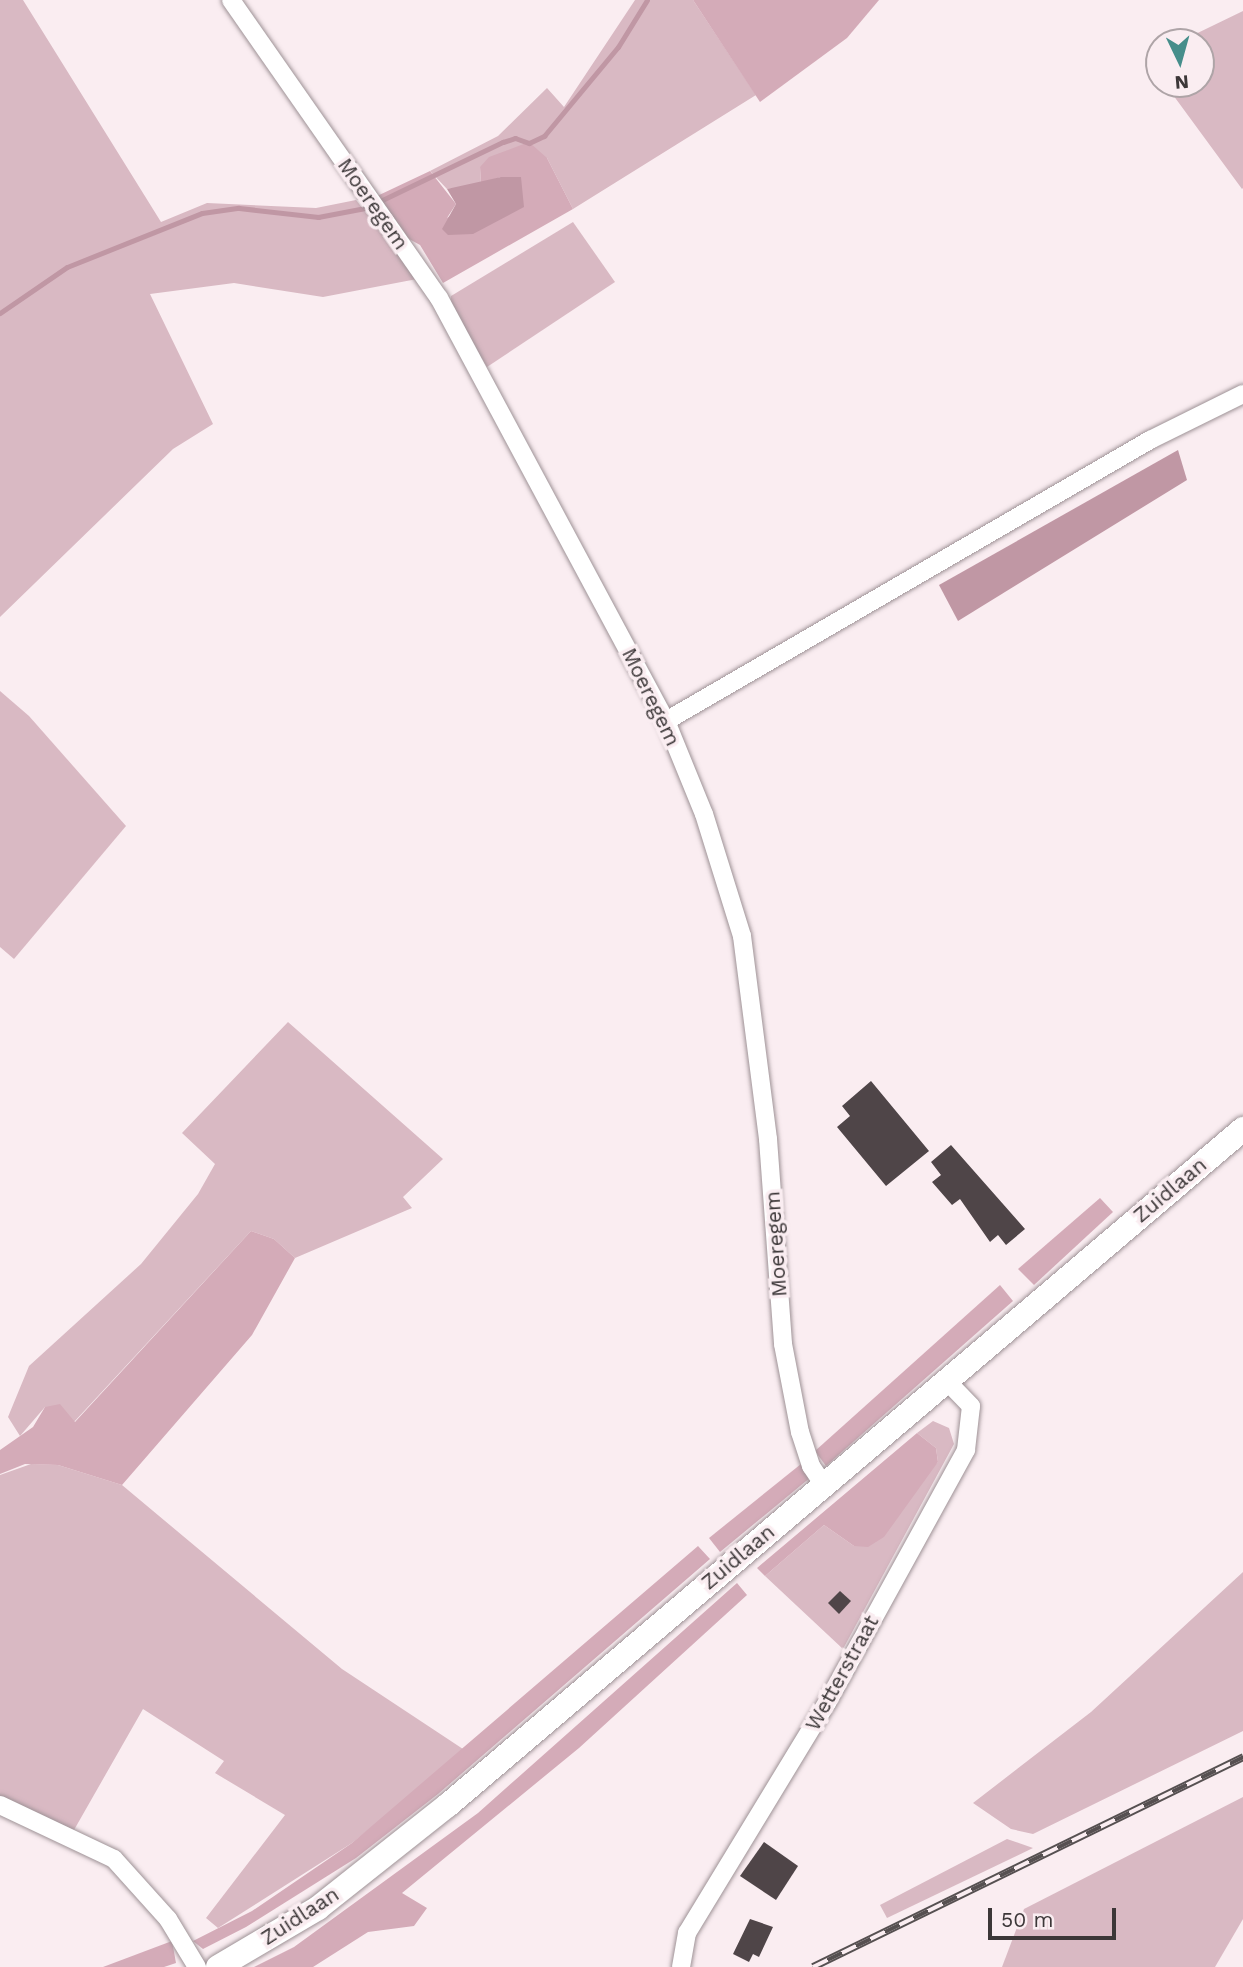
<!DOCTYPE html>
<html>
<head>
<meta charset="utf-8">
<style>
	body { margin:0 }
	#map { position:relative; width:1243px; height:1967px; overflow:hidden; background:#faedf1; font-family:"Work Sans",sans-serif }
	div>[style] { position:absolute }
	.green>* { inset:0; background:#d9b9c3 }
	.forest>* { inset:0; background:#d4abb8 }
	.water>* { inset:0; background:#c097a4 }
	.stream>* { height:5px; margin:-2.5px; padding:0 2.5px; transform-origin:2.5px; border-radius:2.5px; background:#c097a4 }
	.building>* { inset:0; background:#4f4548 }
	.roads { filter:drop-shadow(0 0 2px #9e9296) drop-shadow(0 0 2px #9e9296) }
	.minor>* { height:18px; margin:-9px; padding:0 9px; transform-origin:9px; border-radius:9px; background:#fff }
	.secondary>* { height:24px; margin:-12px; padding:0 12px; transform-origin:12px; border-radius:12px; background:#fff }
	.rail>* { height:8px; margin-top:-4px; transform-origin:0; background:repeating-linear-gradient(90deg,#faedf1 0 16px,#565051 0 32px); box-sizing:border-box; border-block:2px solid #565051 }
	span { translate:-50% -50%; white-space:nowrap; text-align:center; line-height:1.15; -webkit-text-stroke:7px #faedf1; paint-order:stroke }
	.street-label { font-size:21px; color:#3c3738 }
	.north { position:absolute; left:1145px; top:28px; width:70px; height:70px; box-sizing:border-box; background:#faedf1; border:2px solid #aea4a7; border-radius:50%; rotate:175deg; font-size:19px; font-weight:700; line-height:28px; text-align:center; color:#3c3738 }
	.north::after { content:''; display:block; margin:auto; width:24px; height:32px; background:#468e8b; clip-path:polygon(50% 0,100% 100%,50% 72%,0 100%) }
	.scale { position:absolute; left:988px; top:1908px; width:128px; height:32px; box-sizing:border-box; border:4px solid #3c3738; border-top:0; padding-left:9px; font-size:21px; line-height:24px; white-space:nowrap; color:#3c3738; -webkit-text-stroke:5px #faedf1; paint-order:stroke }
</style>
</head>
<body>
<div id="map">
	<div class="green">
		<div style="clip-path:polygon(0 0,23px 0,161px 222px,207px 203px,316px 208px,356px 200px,417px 279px,323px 297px,234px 283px,150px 294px,213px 424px,173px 449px,0 617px)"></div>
		<div style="clip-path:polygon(635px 0,693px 0,756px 95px,573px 209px,547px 158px,480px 167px,481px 184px,457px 188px,447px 189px,430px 171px,498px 136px,547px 88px,564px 107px)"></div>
		<div style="clip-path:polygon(1243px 11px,1243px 188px,1242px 189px,1165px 84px,1201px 84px,1201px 42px,1179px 42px)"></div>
		<div style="clip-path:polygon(573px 222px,615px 282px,487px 367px,450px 305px,451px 296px)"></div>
		<div style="clip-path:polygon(0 691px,29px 716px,126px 826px,14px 959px,0 947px)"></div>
		<div style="clip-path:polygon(288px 1022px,443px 1159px,403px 1197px,412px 1208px,295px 1258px,274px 1239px,251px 1231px,74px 1422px,45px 1407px,20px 1436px,8px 1417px,29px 1366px,141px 1264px,198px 1194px,215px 1164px,182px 1133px)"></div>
		<div style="clip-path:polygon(933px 1421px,949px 1428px,954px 1444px,843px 1649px,765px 1576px,824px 1525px,854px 1546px,938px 1462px,936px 1448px,917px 1433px)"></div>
		<div style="clip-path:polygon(31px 1464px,58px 1465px,122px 1485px,342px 1669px,466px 1751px,352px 1843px,218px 1928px,206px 1918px,285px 1815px,215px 1773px,224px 1761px,143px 1709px,74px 1830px,0 1798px,0 1475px)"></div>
		<div style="clip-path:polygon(1243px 1572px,1243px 1731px,1033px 1834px,1011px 1829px,973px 1803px,1091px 1712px)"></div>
		<div style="clip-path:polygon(1243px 1797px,1243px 1919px,1215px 1967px,1002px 1967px,1024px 1909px)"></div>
		<div style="clip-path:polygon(1007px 1839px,1033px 1848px,887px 1918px,880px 1905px)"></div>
	</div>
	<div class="forest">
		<div style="clip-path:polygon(693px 0,879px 0,847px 38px,760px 102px)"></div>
		<div style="clip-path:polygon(529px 142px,547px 158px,573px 209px,443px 283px,420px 245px,400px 234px,375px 197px,430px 171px,456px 204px,447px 218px,501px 177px,481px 184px,480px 167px,489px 157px)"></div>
		<div style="clip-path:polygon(1100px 1198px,1113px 1212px,1034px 1285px,1018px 1269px)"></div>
		<div style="clip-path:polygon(251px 1231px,274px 1239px,295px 1258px,252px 1335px,122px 1485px,58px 1465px,25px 1464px,0 1474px,0 1450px,33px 1427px,45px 1407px,60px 1404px,75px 1422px)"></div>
		<div style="clip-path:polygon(1000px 1285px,1013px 1301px,826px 1466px,815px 1451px)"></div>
		<div style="clip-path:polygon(917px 1433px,936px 1448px,938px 1462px,884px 1537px,868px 1547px,854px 1546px,824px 1525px,765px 1576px,757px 1568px)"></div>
		<div style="clip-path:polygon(801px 1464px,811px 1477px,720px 1552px,709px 1538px)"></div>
		<div style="clip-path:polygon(698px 1546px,710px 1559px,438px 1794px,356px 1858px,246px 1927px,203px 1949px,193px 1941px,252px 1911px,352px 1843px)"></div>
		<div style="clip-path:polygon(737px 1583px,747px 1595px,579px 1748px,402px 1893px,427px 1908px,414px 1926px,368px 1932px,313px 1967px,254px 1967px,294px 1947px,478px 1813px)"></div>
		<div style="clip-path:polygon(172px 1941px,176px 1963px,164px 1967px,103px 1967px)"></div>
	</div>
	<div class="water">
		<div style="clip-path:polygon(501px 177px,521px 177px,524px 207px,473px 234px,448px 235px,442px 229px,456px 204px,447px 189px)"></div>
		<div style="clip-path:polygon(1178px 450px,1187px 480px,958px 621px,939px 585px)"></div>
	</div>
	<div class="stream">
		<div style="left:376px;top:203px;width:141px;rotate:-25.7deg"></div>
		<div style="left:503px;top:142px;width:13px;rotate:-18deg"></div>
		<div style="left:515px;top:138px;width:15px;rotate:20deg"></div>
		<div style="left:529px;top:143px;width:17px;rotate:-25deg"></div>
		<div style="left:544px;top:136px;width:116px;rotate:-50.3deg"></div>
		<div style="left:618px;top:47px;width:55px;rotate:-58.3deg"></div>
		<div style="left:0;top:313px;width:81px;rotate:-34.5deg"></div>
		<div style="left:67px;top:267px;width:145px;rotate:-21.8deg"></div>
		<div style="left:202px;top:213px;width:37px;rotate:-8deg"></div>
		<div style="left:239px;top:208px;width:80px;rotate:6.5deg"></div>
		<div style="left:318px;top:217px;width:48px;rotate:-10.8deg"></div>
	</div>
	<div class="building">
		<div style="clip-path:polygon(871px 1081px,929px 1151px,886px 1186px,837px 1127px,850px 1116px,842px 1106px)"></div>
		<div style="clip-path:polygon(951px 1145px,1025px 1229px,1006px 1245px,998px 1235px,990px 1242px,960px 1199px,952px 1205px,932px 1182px,941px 1175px,931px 1162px)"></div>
		<div style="clip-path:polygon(840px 1591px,851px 1601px,839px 1614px,828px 1603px)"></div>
		<div style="clip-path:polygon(764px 1842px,798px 1866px,776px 1900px,740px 1876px)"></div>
		<div style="clip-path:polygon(750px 1919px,773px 1927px,759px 1957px,753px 1954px,749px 1962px,733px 1954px)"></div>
	</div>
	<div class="roads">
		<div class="minor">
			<div style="left:231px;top:0;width:363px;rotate:55.1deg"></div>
			<div style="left:439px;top:298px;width:480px;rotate:61.8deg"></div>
			<div style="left:666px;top:721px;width:100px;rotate:67.8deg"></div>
			<div style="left:704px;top:814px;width:128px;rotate:72.7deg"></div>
			<div style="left:742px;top:936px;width:205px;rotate:82.7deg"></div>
			<div style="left:768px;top:1139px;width:206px;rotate:85.8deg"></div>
			<div style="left:783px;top:1344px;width:90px;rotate:79.1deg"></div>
			<div style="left:800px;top:1432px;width:36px;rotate:72deg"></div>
			<div style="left:811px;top:1466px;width:23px;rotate:56deg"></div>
			<div style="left:666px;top:721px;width:560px;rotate:-30.14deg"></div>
			<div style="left:1150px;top:440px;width:104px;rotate:-26.3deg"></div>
			<div style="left:0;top:1805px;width:126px;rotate:25.3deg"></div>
			<div style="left:114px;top:1859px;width:81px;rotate:48deg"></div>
			<div style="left:168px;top:1919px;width:56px;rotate:58.9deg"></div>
			<div style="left:681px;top:1967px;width:35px;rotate:-80deg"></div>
			<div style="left:687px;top:1933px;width:269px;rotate:-58.7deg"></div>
			<div style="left:827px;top:1703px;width:289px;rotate:-61.2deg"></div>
			<div style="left:966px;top:1450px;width:44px;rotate:-83.5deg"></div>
			<div style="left:971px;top:1406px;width:37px;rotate:-134deg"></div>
		</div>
		<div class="secondary">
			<div style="left:218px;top:1967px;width:116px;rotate:-30.5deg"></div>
			<div style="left:318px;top:1908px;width:166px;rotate:-38.4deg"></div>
			<div style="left:448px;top:1805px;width:1044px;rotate:-40.37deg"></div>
		</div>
	</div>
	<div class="rail">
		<div style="left:813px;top:1967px;width:479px;rotate:-26deg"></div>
	</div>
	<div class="street-label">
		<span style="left:373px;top:204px;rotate:55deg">Moeregem</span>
		<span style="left:651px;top:697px;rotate:64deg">Moeregem</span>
		<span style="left:1170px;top:1190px;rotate:-40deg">Zuidlaan</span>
		<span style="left:776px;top:1244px;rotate:-94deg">Moeregem</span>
		<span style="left:738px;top:1557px;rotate:-40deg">Zuidlaan</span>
		<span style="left:842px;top:1673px;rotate:-61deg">Wetterstraat</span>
		<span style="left:300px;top:1916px;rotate:-33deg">Zuidlaan</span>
	</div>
	<div class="north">N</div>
	<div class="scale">50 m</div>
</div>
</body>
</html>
